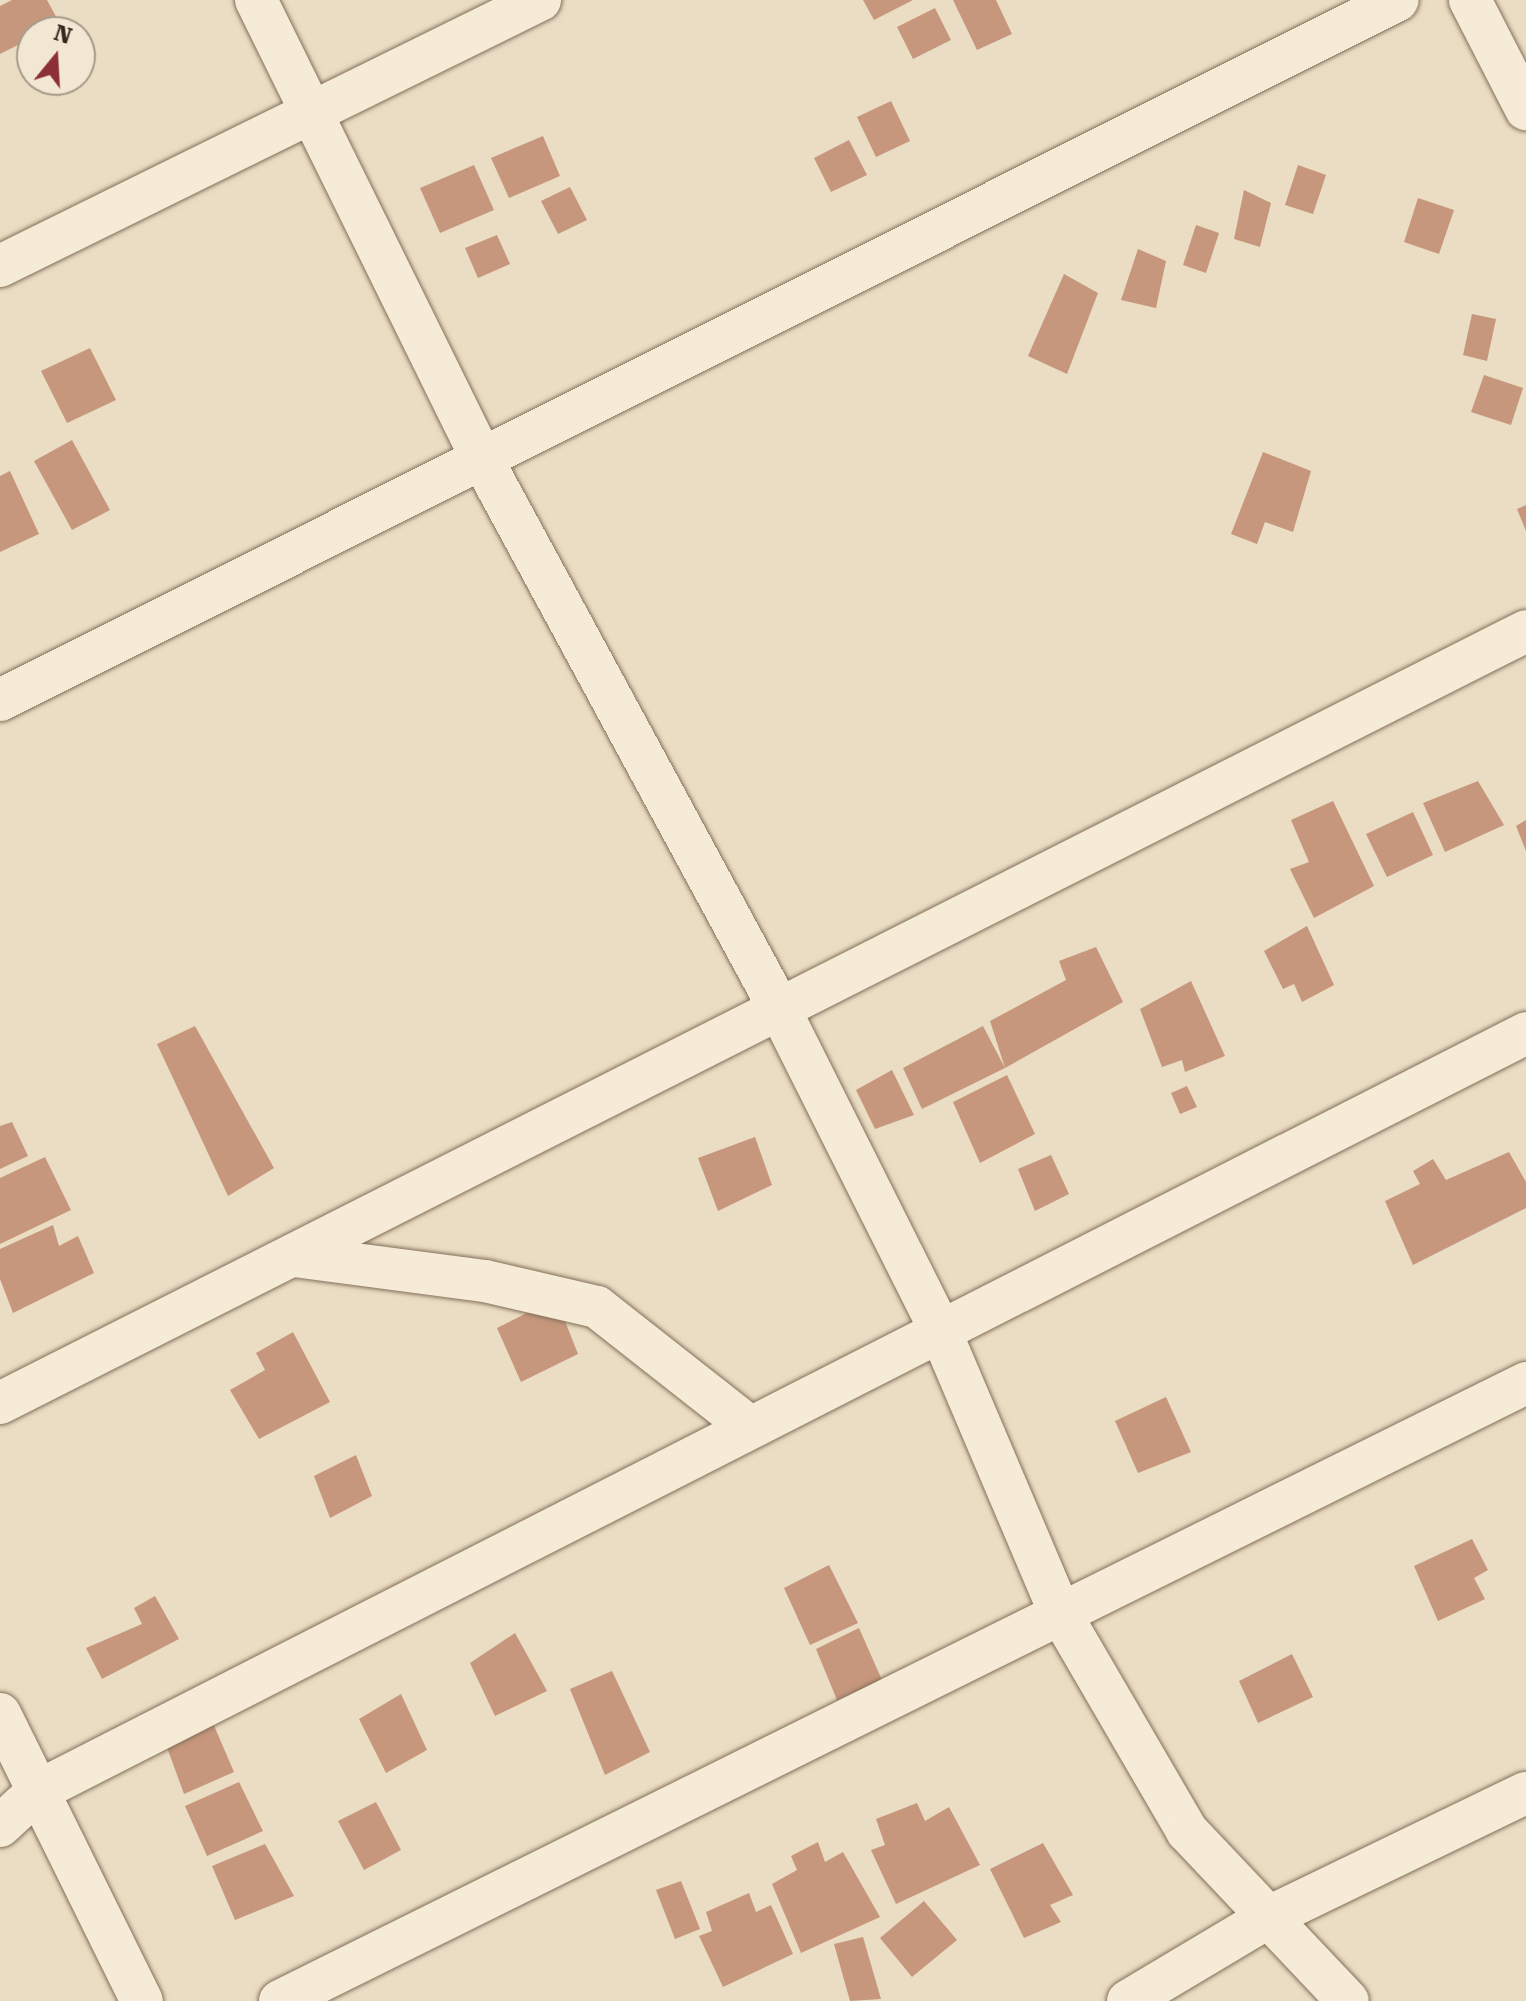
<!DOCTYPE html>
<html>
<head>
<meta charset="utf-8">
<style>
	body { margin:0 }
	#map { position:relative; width:1526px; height:2001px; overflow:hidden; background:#eaddc3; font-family:"Roboto Serif",serif }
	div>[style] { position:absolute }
	.building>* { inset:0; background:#c6977c }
	.roads { filter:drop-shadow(0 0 2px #836f5b) drop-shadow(0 0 2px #836f5b) }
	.minor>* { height:42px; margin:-21px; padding:0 21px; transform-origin:21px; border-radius:21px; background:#f6ebd6 }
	span { translate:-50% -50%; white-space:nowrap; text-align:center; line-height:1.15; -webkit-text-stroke:7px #f2e7d2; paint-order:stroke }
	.north { position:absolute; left:16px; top:16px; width:80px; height:80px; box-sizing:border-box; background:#f2e7d2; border:2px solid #a69b8a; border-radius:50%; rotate:18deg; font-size:22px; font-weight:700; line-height:32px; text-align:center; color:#34281e }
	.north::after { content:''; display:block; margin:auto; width:28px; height:36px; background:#8d3036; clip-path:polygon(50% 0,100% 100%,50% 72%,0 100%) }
</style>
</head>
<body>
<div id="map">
	<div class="building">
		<div style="clip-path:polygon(12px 0,47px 0,60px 24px,0 54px,0 6px)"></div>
		<div style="clip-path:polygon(863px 0,913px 0,874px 20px)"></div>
		<div style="clip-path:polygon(953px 0,996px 0,1012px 34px,977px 50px)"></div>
		<div style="clip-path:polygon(935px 8px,951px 40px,913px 59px,897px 27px)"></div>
		<div style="clip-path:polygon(891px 101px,910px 141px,876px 157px,857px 117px)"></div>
		<div style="clip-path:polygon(543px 136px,560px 176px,509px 198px,491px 158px)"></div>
		<div style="clip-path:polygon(849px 140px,867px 175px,831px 192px,814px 158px)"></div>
		<div style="clip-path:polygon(474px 165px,494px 210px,440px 233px,420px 188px)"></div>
		<div style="clip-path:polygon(1298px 165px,1326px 175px,1313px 214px,1285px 205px)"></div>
		<div style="clip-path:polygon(570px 187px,587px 220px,558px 234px,541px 201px)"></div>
		<div style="clip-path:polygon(1244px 190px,1271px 203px,1260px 247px,1234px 239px)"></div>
		<div style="clip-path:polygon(1418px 198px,1454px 210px,1439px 254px,1404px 242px)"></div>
		<div style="clip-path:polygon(1196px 225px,1219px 233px,1206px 273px,1183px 265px)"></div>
		<div style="clip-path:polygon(497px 235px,510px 264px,478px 278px,465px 248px)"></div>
		<div style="clip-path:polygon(1138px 249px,1166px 261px,1156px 308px,1121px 300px)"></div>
		<div style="clip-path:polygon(1064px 274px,1098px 293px,1067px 374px,1028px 356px)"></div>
		<div style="clip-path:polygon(1472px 314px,1496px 319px,1487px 361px,1463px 355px)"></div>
		<div style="clip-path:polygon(90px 348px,116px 400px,67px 423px,41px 371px)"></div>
		<div style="clip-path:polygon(1484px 375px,1523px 388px,1511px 425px,1471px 412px)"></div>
		<div style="clip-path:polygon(72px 440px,110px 510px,72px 530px,34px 461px)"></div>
		<div style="clip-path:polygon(1263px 452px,1311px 471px,1293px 532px,1265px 522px,1257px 544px,1231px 534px)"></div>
		<div style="clip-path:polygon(10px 471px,39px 534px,0 552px,0 476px)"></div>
		<div style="clip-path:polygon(1526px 505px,1526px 531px,1517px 509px)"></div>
		<div style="clip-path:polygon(1478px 781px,1504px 825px,1445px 852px,1423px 803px)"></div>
		<div style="clip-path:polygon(1333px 801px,1374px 886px,1314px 918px,1290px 869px,1309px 862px,1291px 820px)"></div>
		<div style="clip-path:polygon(1413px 812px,1433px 855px,1387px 877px,1366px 834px)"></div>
		<div style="clip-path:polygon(1526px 820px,1526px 851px,1516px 826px)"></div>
		<div style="clip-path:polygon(1307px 926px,1334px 985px,1302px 1002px,1294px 984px,1283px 989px,1264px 951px)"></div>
		<div style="clip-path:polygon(1096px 947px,1123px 1002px,1005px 1068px,990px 1021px,1066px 980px,1059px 961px)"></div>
		<div style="clip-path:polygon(1191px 981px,1225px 1056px,1185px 1072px,1182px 1060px,1162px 1067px,1140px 1009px)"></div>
		<div style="clip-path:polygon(195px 1026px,274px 1168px,228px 1196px,157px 1044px)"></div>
		<div style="clip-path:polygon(983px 1026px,1005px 1068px,922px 1109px,903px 1068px)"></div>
		<div style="clip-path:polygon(892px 1070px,914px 1115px,875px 1129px,856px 1090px)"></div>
		<div style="clip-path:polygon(1007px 1075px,1035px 1134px,980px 1163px,953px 1102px)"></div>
		<div style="clip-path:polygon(1187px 1086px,1197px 1107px,1180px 1114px,1171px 1093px)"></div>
		<div style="clip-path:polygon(12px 1122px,28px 1156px,0 1169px,0 1126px)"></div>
		<div style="clip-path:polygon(755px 1137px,772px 1185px,718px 1211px,698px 1158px)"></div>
		<div style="clip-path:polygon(1509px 1152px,1526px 1182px,1526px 1208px,1413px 1265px,1385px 1201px,1420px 1184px,1413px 1171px,1433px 1159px,1446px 1180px)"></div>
		<div style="clip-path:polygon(1051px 1155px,1069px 1194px,1035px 1211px,1018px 1169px)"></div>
		<div style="clip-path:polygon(45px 1157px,71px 1210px,0 1244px,0 1178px)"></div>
		<div style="clip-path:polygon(53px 1225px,59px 1246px,78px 1236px,94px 1273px,13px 1313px,0 1279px,0 1249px)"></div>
		<div style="clip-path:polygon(556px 1298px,578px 1354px,521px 1382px,497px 1328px)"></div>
		<div style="clip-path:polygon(293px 1332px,330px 1402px,259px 1439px,230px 1390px,265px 1370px,256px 1353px)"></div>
		<div style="clip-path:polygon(1166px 1397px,1191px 1452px,1138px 1473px,1115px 1421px)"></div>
		<div style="clip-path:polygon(356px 1455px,372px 1496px,330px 1518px,314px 1476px)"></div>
		<div style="clip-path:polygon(1472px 1539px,1488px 1570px,1474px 1578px,1485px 1599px,1438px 1621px,1414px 1566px)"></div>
		<div style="clip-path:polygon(829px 1565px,858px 1623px,810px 1645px,784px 1588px)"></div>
		<div style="clip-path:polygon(155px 1596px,179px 1639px,102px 1679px,86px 1648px,142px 1624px,134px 1608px)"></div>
		<div style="clip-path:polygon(859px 1628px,882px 1680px,837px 1700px,816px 1649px)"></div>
		<div style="clip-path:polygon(515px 1633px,547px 1691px,495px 1716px,470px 1663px)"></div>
		<div style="clip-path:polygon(1292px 1654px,1313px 1697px,1258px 1723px,1239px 1681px)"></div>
		<div style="clip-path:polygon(612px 1671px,650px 1752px,605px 1775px,570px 1689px)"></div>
		<div style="clip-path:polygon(401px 1694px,427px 1750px,386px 1773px,359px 1719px)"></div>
		<div style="clip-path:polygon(206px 1707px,234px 1772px,184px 1794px,161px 1731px)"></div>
		<div style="clip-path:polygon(239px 1782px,263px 1831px,207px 1856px,185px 1806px)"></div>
		<div style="clip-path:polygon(376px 1802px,401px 1850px,364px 1870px,338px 1821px)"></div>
		<div style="clip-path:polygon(917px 1803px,925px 1821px,949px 1807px,980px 1865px,896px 1904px,871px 1850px,885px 1845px,876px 1819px)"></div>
		<div style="clip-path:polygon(818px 1842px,825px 1862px,843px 1852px,880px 1917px,801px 1953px,772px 1884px,797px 1870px,791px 1856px)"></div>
		<div style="clip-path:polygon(1043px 1843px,1073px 1895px,1050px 1905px,1061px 1922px,1024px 1938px,990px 1869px)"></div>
		<div style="clip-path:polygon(265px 1844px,294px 1896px,235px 1920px,212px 1866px)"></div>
		<div style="clip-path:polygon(681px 1881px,700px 1929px,675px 1939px,656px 1890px)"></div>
		<div style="clip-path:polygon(749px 1893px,756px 1912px,771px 1905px,793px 1954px,723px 1987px,699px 1936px,712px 1931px,706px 1912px)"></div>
		<div style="clip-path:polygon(924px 1901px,957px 1940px,912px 1977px,880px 1938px)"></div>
		<div style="clip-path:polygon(863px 1937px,881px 1999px,850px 2001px,834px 1944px)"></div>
	</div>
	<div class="roads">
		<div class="minor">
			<div style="left:256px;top:0;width:512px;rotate:63.79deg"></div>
			<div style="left:482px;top:459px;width:624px;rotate:61.59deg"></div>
			<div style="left:779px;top:1008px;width:358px;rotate:63.4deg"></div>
			<div style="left:939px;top:1328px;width:307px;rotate:67deg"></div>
			<div style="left:1059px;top:1611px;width:255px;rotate:59.8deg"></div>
			<div style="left:1187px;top:1831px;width:234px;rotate:46.6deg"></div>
			<div style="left:1470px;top:0;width:123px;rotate:62.8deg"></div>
			<div style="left:0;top:266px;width:602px;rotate:-26.22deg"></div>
			<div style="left:0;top:700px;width:1563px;rotate:-26.6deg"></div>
			<div style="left:294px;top:1256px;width:193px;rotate:7.5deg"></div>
			<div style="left:485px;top:1281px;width:115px;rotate:13.1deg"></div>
			<div style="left:597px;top:1307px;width:191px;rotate:38.2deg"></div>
			<div style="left:0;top:1403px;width:1710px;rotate:-26.83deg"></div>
			<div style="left:0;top:1714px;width:320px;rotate:63.7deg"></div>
			<div style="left:0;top:1826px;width:52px;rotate:-42.6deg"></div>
			<div style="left:38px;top:1791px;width:1670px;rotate:-26.99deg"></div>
			<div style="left:280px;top:2001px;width:1391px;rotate:-26.38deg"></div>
			<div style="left:1128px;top:2001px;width:164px;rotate:-30.8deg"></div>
			<div style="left:1269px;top:1917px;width:285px;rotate:-25.8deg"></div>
		</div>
	</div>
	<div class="north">N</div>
</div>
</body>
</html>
